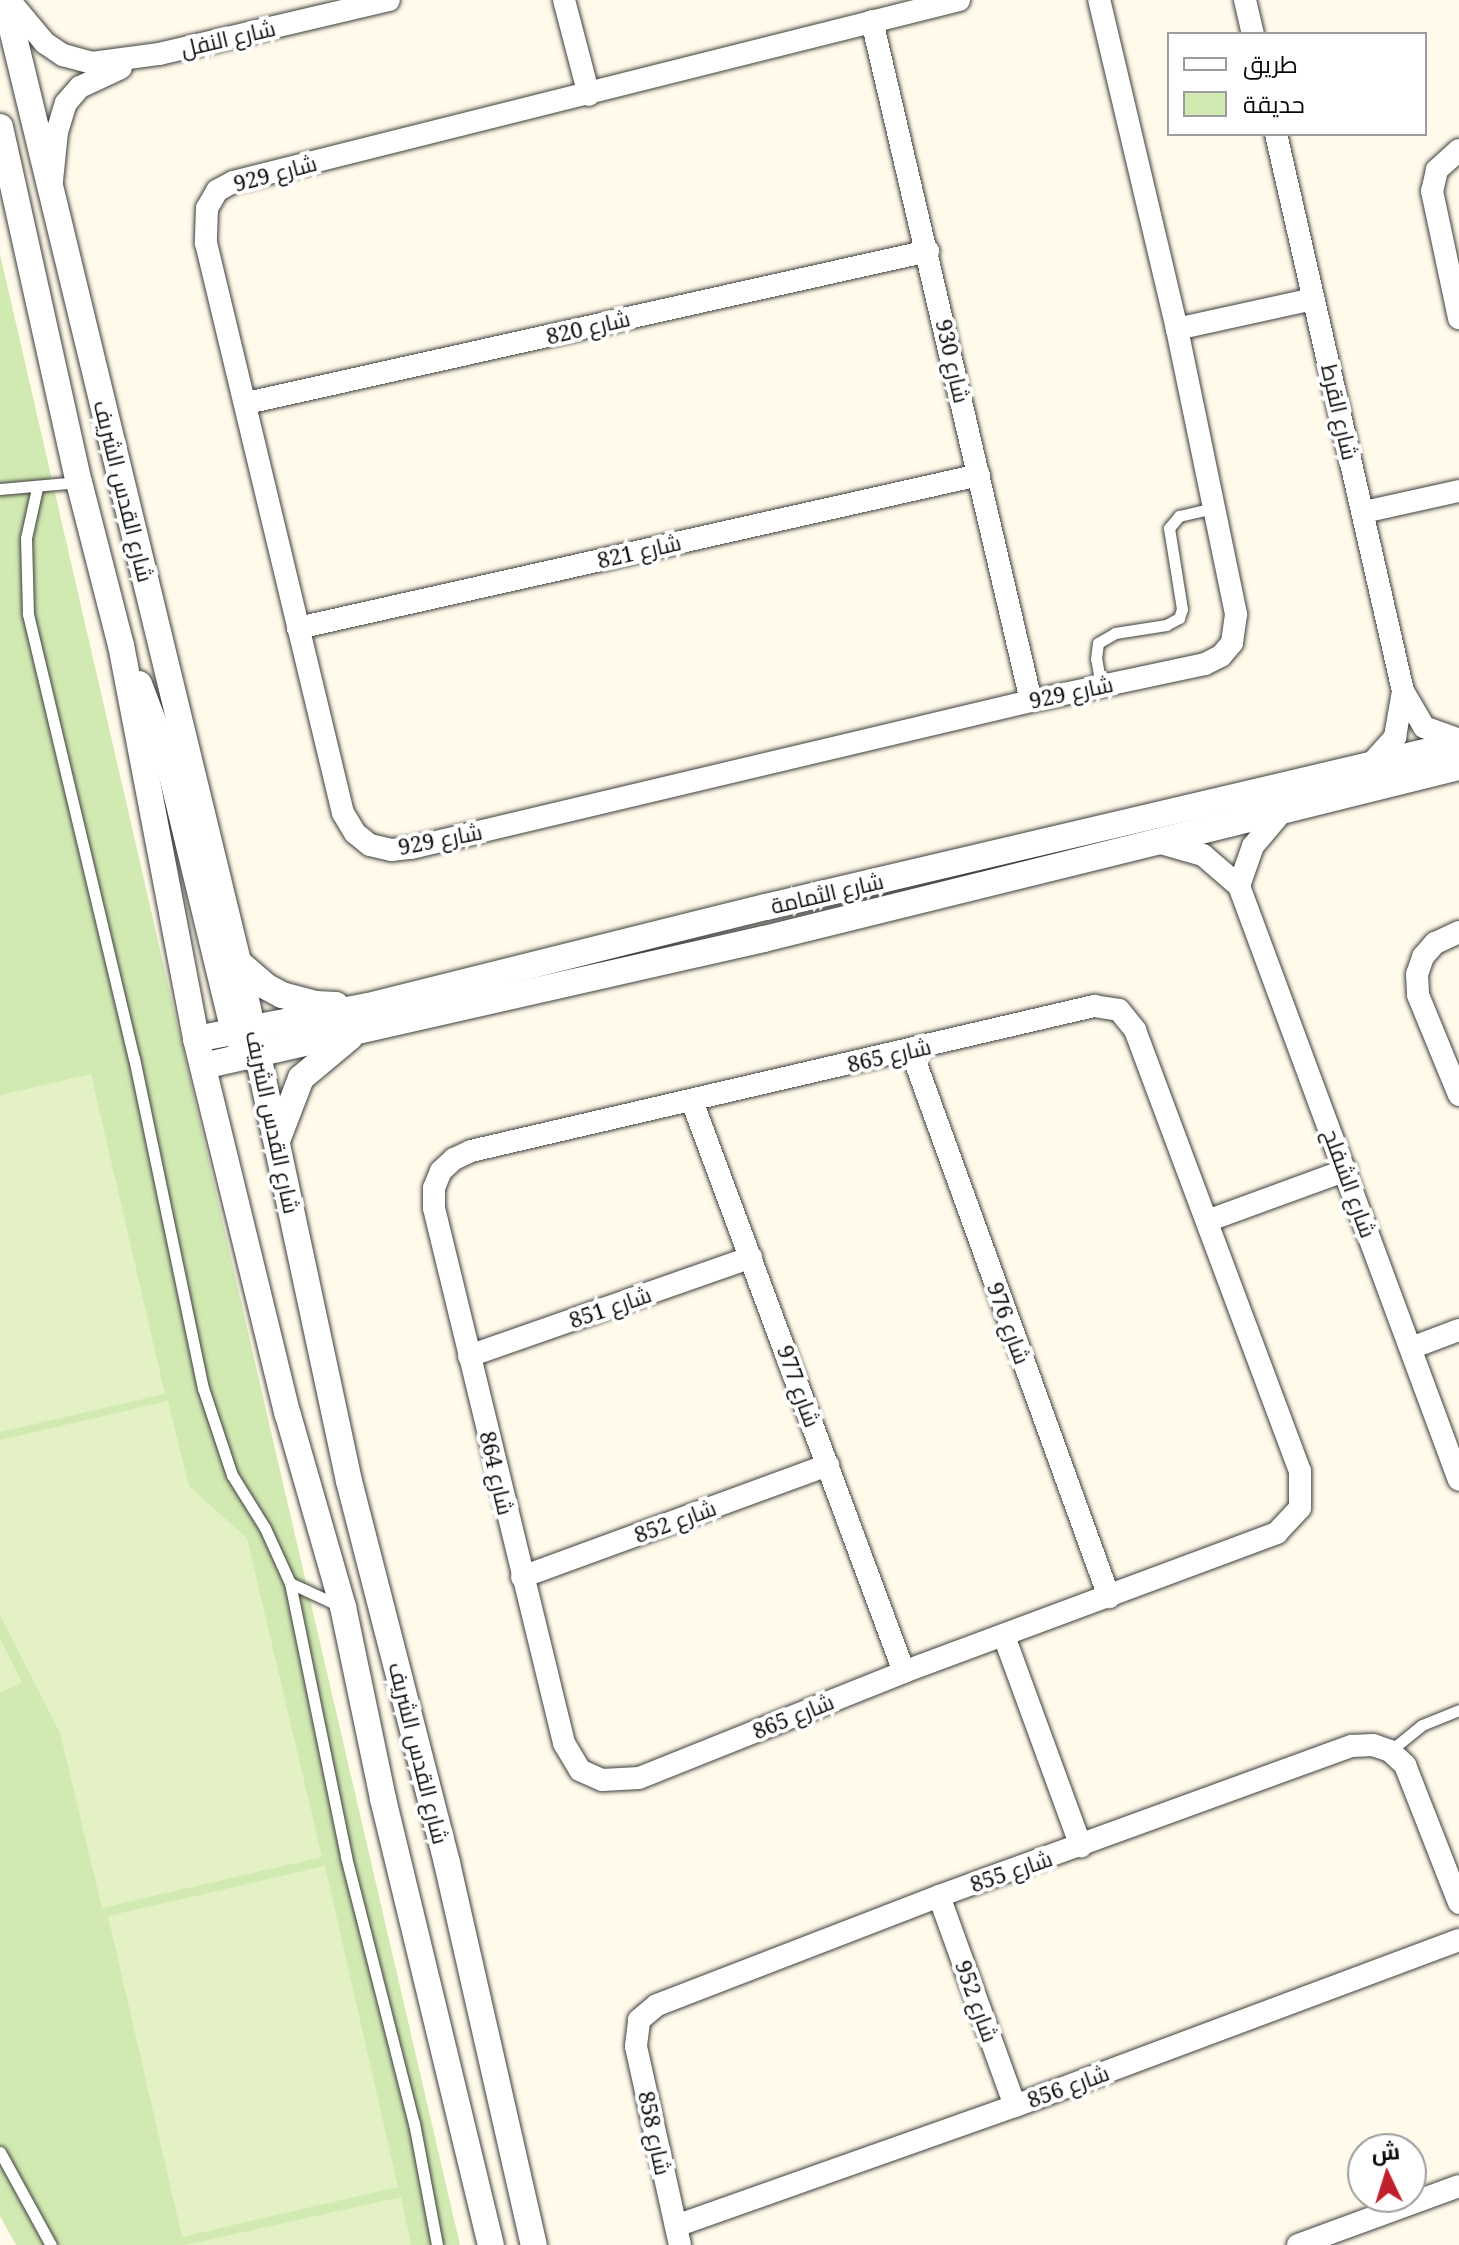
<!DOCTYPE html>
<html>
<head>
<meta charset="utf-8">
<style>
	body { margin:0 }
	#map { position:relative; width:1459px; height:2245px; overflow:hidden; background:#fffae9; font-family:"Noto Serif",Cairo,serif }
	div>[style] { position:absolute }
	.green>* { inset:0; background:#d1eab2 }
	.pitch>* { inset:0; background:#e3f1c4 }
	.roads { filter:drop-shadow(0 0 2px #3e3e3e) drop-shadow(0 0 2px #3e3e3e) }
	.service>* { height:11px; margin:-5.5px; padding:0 5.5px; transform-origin:5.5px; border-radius:5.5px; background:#fff }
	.minor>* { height:22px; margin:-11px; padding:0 11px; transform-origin:11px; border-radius:11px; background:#fff }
	.tertiary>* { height:26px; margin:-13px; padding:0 13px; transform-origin:13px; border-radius:13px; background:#fff }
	span { translate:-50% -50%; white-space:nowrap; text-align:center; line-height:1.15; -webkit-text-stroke:8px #fff; paint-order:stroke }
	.street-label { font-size:22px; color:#0b0b0b }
	.legend { position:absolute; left:1167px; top:32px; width:260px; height:104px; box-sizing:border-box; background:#fff; border:2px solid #9d9d9d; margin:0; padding:10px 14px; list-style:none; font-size:24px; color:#0b0b0b }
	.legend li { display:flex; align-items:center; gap:16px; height:40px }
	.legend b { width:40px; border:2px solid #9d9d9d }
	.north { position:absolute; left:1347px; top:2133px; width:80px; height:80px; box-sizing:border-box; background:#fff; border:2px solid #9d9d9d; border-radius:50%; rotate:356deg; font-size:22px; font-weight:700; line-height:32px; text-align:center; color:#0b0b0b }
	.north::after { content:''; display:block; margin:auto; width:28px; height:36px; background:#c01f2c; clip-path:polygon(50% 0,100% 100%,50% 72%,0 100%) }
</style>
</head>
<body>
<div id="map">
	<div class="green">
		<div style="clip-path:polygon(0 254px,269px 1423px,460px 2245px,16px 2245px,0 2216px)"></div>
	</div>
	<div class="pitch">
		<div style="clip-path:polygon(91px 1074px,165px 1394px,0 1432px,0 1095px)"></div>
		<div style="clip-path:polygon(168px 1401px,189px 1486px,247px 1538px,322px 1857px,102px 1908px,60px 1733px,0 1615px,0 1440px)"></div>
		<div style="clip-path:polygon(0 1638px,22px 1682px,0 1693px)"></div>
		<div style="clip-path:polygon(325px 1866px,398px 2187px,182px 2237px,108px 1916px)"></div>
		<div style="clip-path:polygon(401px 2197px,411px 2245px,185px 2245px)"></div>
	</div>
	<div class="roads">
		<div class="service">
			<div style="left:37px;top:488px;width:51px;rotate:102.4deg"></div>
			<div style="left:26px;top:538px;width:76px;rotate:88.5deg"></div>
			<div style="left:28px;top:614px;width:456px;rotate:76.6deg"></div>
			<div style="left:134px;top:1058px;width:337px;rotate:78.2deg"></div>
			<div style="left:203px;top:1388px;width:92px;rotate:71.6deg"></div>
			<div style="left:232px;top:1475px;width:62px;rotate:58.1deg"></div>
			<div style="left:265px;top:1528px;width:60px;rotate:65.6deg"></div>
			<div style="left:290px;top:1583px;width:280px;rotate:78.4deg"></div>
			<div style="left:346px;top:1857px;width:275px;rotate:75.7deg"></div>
			<div style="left:414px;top:2123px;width:124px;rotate:79.3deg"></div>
			<div style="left:0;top:489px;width:79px;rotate:-5.1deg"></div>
			<div style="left:1101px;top:686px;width:27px;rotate:-100deg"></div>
			<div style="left:1096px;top:659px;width:16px;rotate:-83deg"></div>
			<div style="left:1098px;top:643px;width:20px;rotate:-30deg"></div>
			<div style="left:1115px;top:633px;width:52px;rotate:-8.9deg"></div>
			<div style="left:1166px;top:625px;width:15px;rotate:-28deg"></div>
			<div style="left:1179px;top:618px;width:9px;rotate:-72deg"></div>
			<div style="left:1182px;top:609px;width:82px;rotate:-99.1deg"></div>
			<div style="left:1169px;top:528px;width:16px;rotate:-50deg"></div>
			<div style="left:1179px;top:516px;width:36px;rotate:-13deg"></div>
			<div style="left:290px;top:1583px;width:55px;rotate:24.7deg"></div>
			<div style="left:1390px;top:1751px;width:41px;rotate:-39.1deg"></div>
			<div style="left:1422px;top:1725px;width:40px;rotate:-22deg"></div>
			<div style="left:0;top:2152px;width:106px;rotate:61.3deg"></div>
		</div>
		<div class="minor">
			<div style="left:9px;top:0;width:56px;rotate:50.1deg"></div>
			<div style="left:45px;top:43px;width:22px;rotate:34deg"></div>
			<div style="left:63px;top:55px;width:30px;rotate:15deg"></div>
			<div style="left:92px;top:63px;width:68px;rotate:-7.7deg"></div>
			<div style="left:159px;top:54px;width:236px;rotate:-13.2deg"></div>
			<div style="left:564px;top:0;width:98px;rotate:75.3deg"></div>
			<div style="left:959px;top:0;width:748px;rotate:165.93deg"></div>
			<div style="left:233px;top:182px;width:18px;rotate:151deg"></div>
			<div style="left:217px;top:191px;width:20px;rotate:120deg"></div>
			<div style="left:207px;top:208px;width:35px;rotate:92deg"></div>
			<div style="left:206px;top:243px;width:586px;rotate:76.49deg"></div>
			<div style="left:343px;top:813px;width:23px;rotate:59deg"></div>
			<div style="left:355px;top:833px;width:19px;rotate:39deg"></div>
			<div style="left:370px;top:845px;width:22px;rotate:13deg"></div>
			<div style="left:391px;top:850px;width:20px;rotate:-6deg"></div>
			<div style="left:411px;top:848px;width:637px;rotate:-13.34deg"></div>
			<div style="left:1031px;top:701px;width:178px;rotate:-12deg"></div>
			<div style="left:1205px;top:664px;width:18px;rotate:-27deg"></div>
			<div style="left:1221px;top:656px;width:17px;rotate:-50deg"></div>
			<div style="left:1232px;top:643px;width:29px;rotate:-82deg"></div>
			<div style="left:1236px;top:614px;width:291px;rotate:-101.7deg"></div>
			<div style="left:1177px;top:329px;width:338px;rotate:-103.3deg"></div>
			<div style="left:1245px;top:0;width:35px;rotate:77deg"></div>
			<div style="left:872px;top:21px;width:698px;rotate:76.84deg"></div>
			<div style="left:1276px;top:134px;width:571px;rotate:77.16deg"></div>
			<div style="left:1403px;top:691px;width:42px;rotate:59.7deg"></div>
			<div style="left:1424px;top:727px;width:37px;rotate:20deg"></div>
			<div style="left:1459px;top:150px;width:30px;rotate:138deg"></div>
			<div style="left:1437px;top:170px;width:22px;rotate:103deg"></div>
			<div style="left:1432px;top:191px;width:130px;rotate:78deg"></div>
			<div style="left:52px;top:181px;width:49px;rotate:-84.2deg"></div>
			<div style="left:57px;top:132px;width:30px;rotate:-73deg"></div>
			<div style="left:66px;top:103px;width:21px;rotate:-49deg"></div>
			<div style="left:80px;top:87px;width:45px;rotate:-24.9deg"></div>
			<div style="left:1177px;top:329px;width:139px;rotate:-12.4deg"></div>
			<div style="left:247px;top:403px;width:698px;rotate:-12.58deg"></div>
			<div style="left:1364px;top:512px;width:97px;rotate:-12.5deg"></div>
			<div style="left:298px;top:628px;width:698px;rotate:-12.66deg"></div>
			<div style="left:1370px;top:765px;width:38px;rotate:-48deg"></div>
			<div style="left:1395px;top:737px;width:47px;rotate:-80.1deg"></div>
			<div style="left:1157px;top:842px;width:48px;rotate:15.8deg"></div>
			<div style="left:1203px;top:855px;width:48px;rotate:40.7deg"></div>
			<div style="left:1239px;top:886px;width:633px;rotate:69.68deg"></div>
			<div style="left:1239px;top:886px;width:42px;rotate:-70.7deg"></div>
			<div style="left:1253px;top:846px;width:42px;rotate:-49.8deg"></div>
			<div style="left:1459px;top:932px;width:26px;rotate:155deg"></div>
			<div style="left:1435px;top:943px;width:18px;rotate:131deg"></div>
			<div style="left:1423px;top:957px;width:18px;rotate:109deg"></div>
			<div style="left:1417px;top:974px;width:21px;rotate:87deg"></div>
			<div style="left:1418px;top:995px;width:108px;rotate:67.7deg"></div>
			<div style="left:1094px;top:1006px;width:25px;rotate:9deg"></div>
			<div style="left:1119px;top:1010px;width:26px;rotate:51deg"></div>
			<div style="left:1135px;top:1030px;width:471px;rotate:69.5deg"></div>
			<div style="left:1300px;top:1471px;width:37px;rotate:90deg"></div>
			<div style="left:1300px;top:1508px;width:34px;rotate:133deg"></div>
			<div style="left:1277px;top:1533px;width:398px;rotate:159.6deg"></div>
			<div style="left:904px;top:1672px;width:285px;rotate:158.2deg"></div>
			<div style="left:639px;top:1778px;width:37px;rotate:177deg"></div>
			<div style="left:602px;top:1780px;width:24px;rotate:-156deg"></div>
			<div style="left:580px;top:1770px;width:31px;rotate:-121deg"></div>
			<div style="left:564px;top:1743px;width:551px;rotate:-103.66deg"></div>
			<div style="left:434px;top:1208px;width:20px;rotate:-90deg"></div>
			<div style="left:434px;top:1188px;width:18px;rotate:-68deg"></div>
			<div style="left:441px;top:1171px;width:18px;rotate:-43deg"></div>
			<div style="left:454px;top:1159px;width:19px;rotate:-25deg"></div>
			<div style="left:471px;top:1151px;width:640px;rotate:-13.1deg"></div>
			<div style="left:911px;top:1050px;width:582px;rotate:70.1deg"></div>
			<div style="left:692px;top:1101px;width:609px;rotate:69.63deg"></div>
			<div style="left:1207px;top:1221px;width:148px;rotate:-20.1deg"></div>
			<div style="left:1411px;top:1348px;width:51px;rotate:-20.6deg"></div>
			<div style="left:469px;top:1356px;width:299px;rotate:-19.3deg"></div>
			<div style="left:522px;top:1577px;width:326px;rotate:-20.1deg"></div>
			<div style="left:1004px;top:1636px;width:224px;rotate:69.9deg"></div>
			<div style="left:939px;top:1896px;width:223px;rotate:70.1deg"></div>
			<div style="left:676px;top:2226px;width:360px;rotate:-19.5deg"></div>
			<div style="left:1015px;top:2106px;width:474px;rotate:-20.5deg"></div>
			<div style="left:680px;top:2245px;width:204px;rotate:-102.5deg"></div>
			<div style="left:636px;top:2046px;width:26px;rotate:-83deg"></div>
			<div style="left:639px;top:2020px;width:23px;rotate:-40deg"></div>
			<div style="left:657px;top:2005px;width:302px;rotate:-21.1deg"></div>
			<div style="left:939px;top:1896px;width:439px;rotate:-20deg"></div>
			<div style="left:1352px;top:1746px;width:21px;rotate:-3deg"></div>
			<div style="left:1373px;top:1745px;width:18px;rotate:19deg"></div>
			<div style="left:1390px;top:1751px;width:21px;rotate:43deg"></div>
			<div style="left:1405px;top:1765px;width:148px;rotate:68.6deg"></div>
			<div style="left:1298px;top:2245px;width:171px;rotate:-20.1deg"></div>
		</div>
		<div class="tertiary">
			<div style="left:5px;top:0;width:990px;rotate:76.38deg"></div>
			<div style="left:238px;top:962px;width:531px;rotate:77.93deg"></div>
			<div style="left:349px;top:1481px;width:394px;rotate:75.6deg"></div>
			<div style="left:447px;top:1863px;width:392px;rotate:77.2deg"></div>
			<div style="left:0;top:127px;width:364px;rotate:77.5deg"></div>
			<div style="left:79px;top:482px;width:168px;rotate:75.6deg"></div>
			<div style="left:121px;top:645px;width:401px;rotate:79.2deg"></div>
			<div style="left:196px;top:1039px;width:387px;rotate:76.3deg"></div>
			<div style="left:288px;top:1415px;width:200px;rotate:74deg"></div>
			<div style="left:343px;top:1607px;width:196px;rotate:78.2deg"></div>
			<div style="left:383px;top:1799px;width:459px;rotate:76.4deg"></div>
			<div style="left:139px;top:684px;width:85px;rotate:69.2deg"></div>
			<div style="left:169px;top:763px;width:277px;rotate:76.4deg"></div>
			<div style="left:234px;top:1032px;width:16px;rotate:55deg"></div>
			<div style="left:238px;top:962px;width:38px;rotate:41deg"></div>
			<div style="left:267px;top:987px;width:17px;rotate:28deg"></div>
			<div style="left:282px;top:995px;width:35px;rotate:15deg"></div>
			<div style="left:316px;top:1004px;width:20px;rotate:3deg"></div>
			<div style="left:196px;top:1039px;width:175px;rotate:-10.9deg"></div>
			<div style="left:368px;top:1006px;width:410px;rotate:-14deg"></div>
			<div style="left:766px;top:907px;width:712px;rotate:-13.24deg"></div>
			<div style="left:203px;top:1066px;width:575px;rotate:-12.76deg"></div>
			<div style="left:764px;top:939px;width:716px;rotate:-13.9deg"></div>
			<div style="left:278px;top:1138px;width:64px;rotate:-69deg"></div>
			<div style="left:301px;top:1078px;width:64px;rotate:-39.9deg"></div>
		</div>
	</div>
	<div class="street-label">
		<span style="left:228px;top:38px;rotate:-13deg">شارع النفل</span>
		<span style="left:275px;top:173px;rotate:-15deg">شارع 929</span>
		<span style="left:588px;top:327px;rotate:-13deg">شارع 820</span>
		<span style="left:953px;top:361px;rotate:77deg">شارع 930</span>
		<span style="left:1340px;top:412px;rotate:77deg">شارع القرط</span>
		<span style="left:124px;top:491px;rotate:76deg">شارع القدس الشريف</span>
		<span style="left:639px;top:551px;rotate:-13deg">شارع 821</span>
		<span style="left:1071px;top:692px;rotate:-12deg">شارع 929</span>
		<span style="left:440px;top:839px;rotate:-11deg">شارع 929</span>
		<span style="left:827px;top:893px;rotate:-13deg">شارع الثمامة</span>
		<span style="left:889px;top:1055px;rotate:-13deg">شارع 865</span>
		<span style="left:273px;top:1122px;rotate:78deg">شارع القدس الشريف</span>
		<span style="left:1350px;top:1183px;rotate:70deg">شارع الشفلح</span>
		<span style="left:610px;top:1307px;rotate:-19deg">شارع 851</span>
		<span style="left:1009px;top:1323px;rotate:70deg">شارع 976</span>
		<span style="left:799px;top:1386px;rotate:70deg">شارع 977</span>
		<span style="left:497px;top:1473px;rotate:77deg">شارع 864</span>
		<span style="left:675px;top:1521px;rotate:-20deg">شارع 852</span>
		<span style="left:793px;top:1716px;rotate:-22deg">شارع 865</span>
		<span style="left:419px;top:1753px;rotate:76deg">شارع القدس الشريف</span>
		<span style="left:1011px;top:1871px;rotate:-19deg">شارع 855</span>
		<span style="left:977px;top:2001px;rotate:70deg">شارع 952</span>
		<span style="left:1068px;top:2086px;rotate:-20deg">شارع 856</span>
		<span style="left:655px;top:2133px;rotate:78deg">شارع 858</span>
	</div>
	<ul class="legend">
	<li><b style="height:10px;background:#fff"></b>طريق</li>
	<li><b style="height:22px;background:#d1eab2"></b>حديقة</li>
	</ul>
	<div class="north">ش</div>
</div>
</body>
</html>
